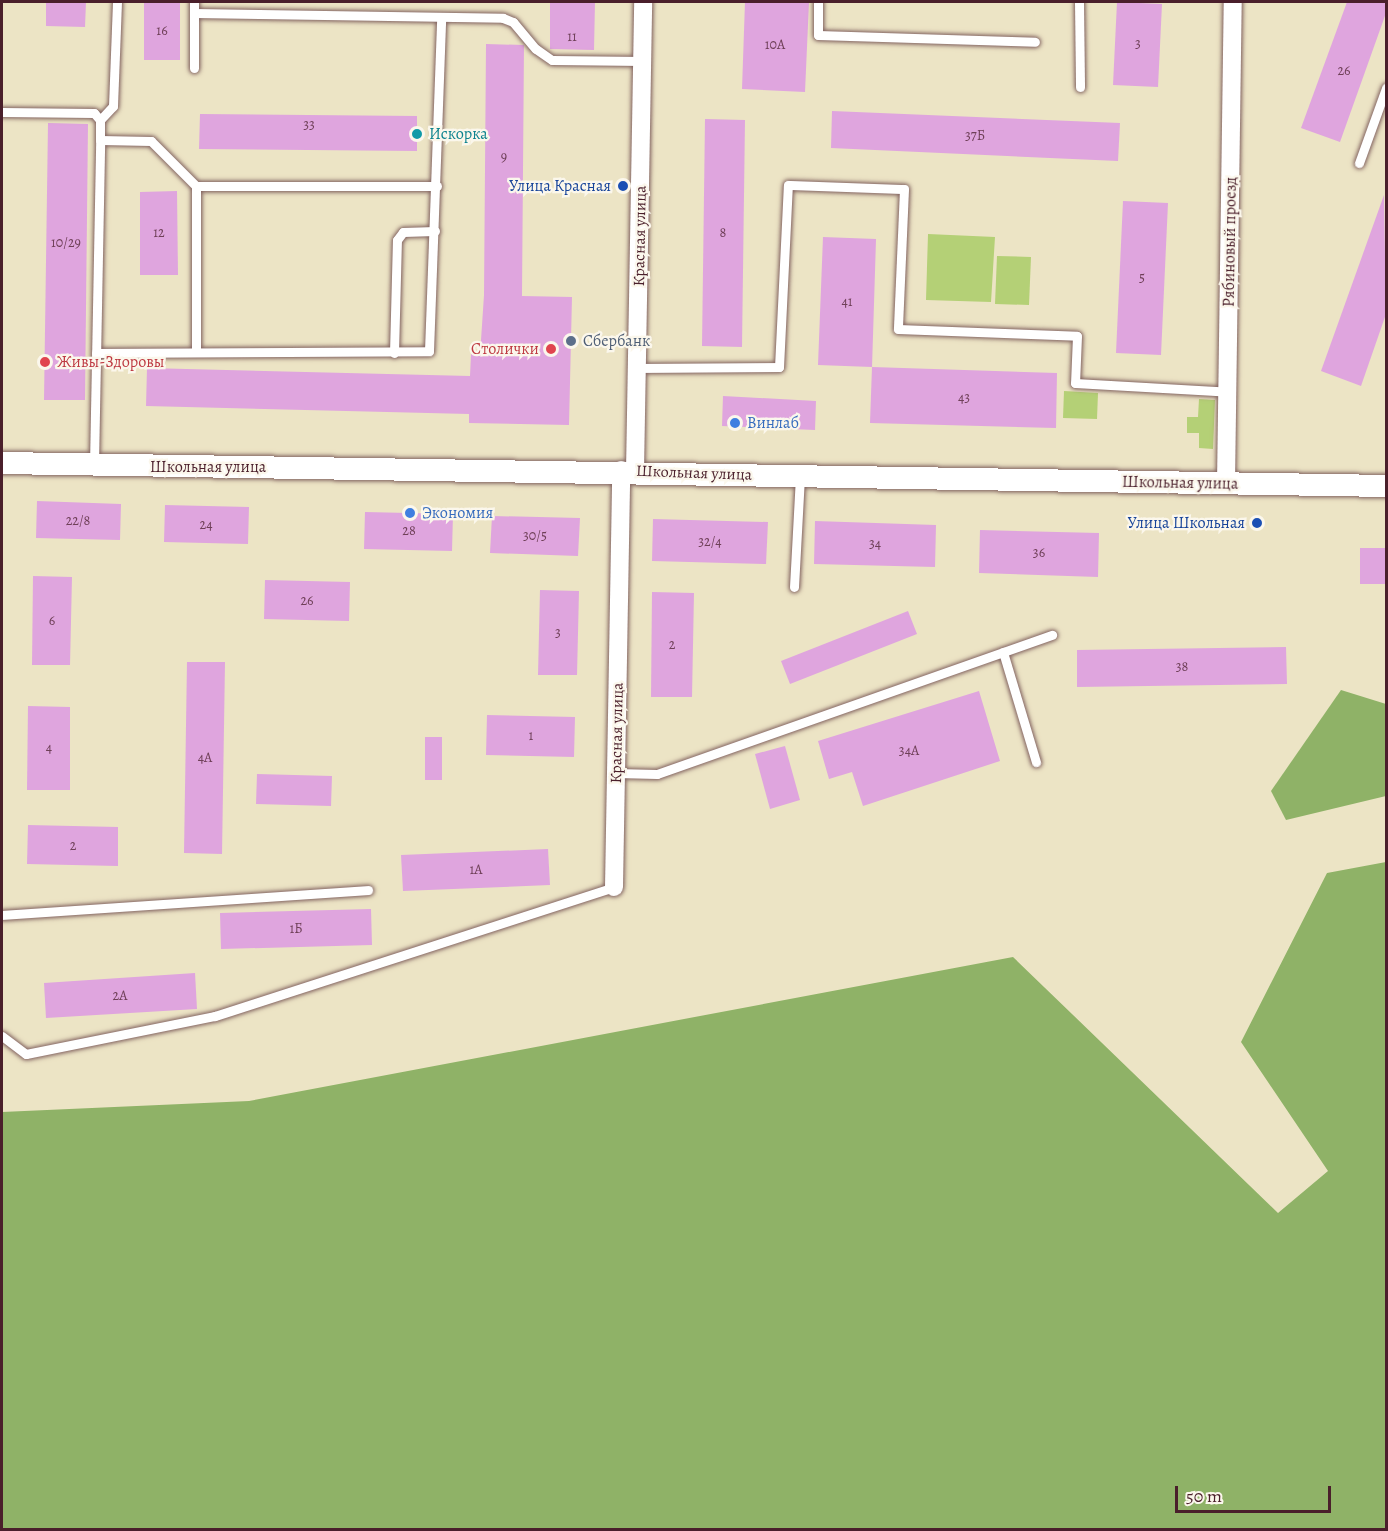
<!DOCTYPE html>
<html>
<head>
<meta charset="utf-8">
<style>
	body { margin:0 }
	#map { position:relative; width:1388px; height:1531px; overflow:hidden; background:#ece4c5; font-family:Alegreya,serif }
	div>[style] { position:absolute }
	.green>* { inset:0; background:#b4d076 }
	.forest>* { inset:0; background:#8fb267 }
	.building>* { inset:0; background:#dfa5de }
	.roads { filter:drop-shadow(0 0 2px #836461) drop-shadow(0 0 2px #836461) }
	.service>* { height:9px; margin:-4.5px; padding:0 4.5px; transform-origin:4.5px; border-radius:4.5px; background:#fff }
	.minor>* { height:18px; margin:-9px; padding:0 9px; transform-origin:9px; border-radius:9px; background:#fff }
	.tertiary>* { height:22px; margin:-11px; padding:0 11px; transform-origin:11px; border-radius:11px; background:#fff }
	.dots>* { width:16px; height:16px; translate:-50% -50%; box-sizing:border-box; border:3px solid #fbf7ec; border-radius:50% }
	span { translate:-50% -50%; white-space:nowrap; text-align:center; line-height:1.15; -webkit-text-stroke:4.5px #fbf7ec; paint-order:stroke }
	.number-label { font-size:14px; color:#6f4058 }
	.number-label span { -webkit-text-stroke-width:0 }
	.culture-label { font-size:16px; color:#0d838f }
	.left { translate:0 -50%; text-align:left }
	.transit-label { font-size:16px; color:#164399 }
	.right { translate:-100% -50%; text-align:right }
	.street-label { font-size:16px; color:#4a1f2b }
	.service-label { font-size:16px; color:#4e5e75 }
	.health-label { font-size:16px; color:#be3a42 }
	.shop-label { font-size:16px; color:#366cbe }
	.frame { position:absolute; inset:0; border:3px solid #4a1f2b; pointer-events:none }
	.scale { position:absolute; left:1175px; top:1486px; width:156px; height:27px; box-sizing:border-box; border:3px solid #4a1f2b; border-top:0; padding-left:8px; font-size:18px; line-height:21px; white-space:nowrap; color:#4a1f2b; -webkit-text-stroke:4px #fbf7ec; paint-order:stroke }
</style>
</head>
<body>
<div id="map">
	<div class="green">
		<div style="clip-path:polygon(928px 234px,995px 237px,991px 302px,926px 300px)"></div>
		<div style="clip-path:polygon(997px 256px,1031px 257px,1029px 305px,995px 304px)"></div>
		<div style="clip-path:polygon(1064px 391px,1098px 393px,1097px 419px,1063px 418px)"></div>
		<div style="clip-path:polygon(1199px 399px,1215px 400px,1213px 449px,1199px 448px,1199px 433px,1187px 433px,1187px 417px,1198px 417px)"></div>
	</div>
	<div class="forest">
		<div style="clip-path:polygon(1341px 690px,1386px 704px,1386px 796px,1286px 820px,1271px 791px)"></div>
		<div style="clip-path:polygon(1386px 862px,1386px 1529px,2px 1529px,2px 1112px,249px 1101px,1013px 957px,1278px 1213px,1328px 1171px,1241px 1042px,1327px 873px)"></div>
	</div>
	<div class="building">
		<div style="clip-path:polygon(46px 2px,86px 2px,85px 27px,46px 26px)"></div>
		<div style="clip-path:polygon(144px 2px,180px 2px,180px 60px,144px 60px)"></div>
		<div style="clip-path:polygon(550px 2px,595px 2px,594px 50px,550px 49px)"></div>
		<div style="clip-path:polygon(745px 2px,809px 2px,805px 92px,742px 89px)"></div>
		<div style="clip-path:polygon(1117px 2px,1162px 4px,1158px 87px,1113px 85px)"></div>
		<div style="clip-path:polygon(1347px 2px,1386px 2px,1386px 13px,1340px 142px,1301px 128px)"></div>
		<div style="clip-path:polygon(486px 44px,524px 45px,522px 296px,572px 297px,569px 425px,469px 423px,469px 414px,146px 406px,147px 368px,470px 376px,471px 354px,480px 355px,484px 295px)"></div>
		<div style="clip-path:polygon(832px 111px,1120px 123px,1118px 161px,831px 148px)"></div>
		<div style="clip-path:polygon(200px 114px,417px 116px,417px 151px,199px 149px)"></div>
		<div style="clip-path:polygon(705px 119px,745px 120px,742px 347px,702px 346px)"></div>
		<div style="clip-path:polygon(48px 123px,88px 124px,85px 400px,44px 400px)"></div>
		<div style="clip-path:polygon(177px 191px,178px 275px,140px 275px,140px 192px)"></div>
		<div style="clip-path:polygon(1384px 195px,1386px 314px,1361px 386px,1321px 371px)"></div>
		<div style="clip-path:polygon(1123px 201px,1168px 203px,1161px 355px,1116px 353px)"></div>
		<div style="clip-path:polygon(823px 237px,876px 239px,872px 367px,818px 365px)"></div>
		<div style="clip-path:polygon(872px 367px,1057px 373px,1056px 428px,870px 423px)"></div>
		<div style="clip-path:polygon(723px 396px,816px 401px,815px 430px,722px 426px)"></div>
		<div style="clip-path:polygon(37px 501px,121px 504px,120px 540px,36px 538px)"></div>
		<div style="clip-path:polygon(165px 505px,249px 507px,248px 544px,164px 542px)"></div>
		<div style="clip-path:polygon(365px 512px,453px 514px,452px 551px,364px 549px)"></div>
		<div style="clip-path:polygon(492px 516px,580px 518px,578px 556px,490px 553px)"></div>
		<div style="clip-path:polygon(653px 519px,768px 522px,766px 564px,652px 561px)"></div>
		<div style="clip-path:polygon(815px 521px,936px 525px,935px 567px,814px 564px)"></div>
		<div style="clip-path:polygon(980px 530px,1099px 533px,1098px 577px,979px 573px)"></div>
		<div style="clip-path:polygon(1360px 548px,1386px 548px,1386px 584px,1360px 584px)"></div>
		<div style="clip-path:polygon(33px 576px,72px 577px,70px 665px,32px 665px)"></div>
		<div style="clip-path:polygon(265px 580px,350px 582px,349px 621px,264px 619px)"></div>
		<div style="clip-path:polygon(540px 590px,579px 591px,577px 675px,538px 675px)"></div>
		<div style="clip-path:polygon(652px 592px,694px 593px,692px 697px,651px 697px)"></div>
		<div style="clip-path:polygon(908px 611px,917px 634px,790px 684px,781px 661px)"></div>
		<div style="clip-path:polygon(1286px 647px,1287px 684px,1077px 687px,1077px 650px)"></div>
		<div style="clip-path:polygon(187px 662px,225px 662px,222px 854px,184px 853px)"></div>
		<div style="clip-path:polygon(979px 691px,1000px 761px,863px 806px,852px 772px,829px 779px,818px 741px)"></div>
		<div style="clip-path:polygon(28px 706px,70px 707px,70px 790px,27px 790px)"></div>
		<div style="clip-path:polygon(487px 715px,575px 717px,574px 757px,486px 755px)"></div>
		<div style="clip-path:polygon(425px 737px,442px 737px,442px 780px,425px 780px)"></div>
		<div style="clip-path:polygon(785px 746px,800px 800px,770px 809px,755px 754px)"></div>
		<div style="clip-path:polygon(257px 774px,332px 776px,331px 806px,256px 804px)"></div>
		<div style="clip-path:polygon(28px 825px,118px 827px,118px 866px,27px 864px)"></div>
		<div style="clip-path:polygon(548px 849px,550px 885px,403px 891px,401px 855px)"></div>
		<div style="clip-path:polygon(371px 909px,372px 945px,221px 949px,220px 913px)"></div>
		<div style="clip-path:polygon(195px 973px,197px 1009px,46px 1018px,44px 983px)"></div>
	</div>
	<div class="roads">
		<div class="service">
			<div style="left:194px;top:2px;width:11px;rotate:90deg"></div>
			<div style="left:194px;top:13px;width:309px;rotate:0.9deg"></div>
			<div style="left:503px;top:18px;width:11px;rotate:22deg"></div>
			<div style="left:513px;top:22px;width:35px;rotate:50deg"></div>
			<div style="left:536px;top:49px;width:19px;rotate:35deg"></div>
			<div style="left:552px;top:60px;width:91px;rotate:0.6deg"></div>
			<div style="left:818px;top:2px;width:33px;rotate:90deg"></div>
			<div style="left:818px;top:35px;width:217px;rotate:1.8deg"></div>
			<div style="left:1079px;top:2px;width:85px;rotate:89.3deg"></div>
			<div style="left:194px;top:13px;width:55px;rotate:90deg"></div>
			<div style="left:2px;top:112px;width:92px;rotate:0.6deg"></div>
			<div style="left:94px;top:113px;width:9px;rotate:49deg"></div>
			<div style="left:100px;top:120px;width:20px;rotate:90deg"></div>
			<div style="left:100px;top:120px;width:19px;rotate:-47deg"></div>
			<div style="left:113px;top:106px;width:104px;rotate:-87.8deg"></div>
			<div style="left:1359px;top:163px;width:80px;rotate:-70.2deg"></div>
			<div style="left:196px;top:351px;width:165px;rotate:-90deg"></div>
			<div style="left:96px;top:353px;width:333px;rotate:-0.3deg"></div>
			<div style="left:429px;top:351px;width:334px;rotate:-87.9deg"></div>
			<div style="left:394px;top:353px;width:113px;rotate:-88.5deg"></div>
			<div style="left:397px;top:240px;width:10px;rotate:-53deg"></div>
			<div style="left:403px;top:232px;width:32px;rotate:-2deg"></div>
			<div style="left:639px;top:368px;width:140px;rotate:-0.4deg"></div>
			<div style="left:779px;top:367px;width:182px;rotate:-87.2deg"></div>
			<div style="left:788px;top:185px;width:116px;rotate:2deg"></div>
			<div style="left:904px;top:189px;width:140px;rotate:92.5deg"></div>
			<div style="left:898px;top:329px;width:179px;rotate:2.2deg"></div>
			<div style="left:1077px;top:336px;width:47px;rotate:92.4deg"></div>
			<div style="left:1075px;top:383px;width:154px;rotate:3.3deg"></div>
			<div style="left:94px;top:464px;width:324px;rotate:-88.9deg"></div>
			<div style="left:100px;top:140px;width:51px;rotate:1.1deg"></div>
			<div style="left:151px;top:141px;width:64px;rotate:45deg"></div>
			<div style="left:196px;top:186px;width:241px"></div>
			<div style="left:794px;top:587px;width:111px;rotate:-86.9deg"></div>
			<div style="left:1003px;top:652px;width:115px;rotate:73.3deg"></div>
			<div style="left:616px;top:773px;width:41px;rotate:1.4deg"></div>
			<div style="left:657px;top:774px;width:419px;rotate:-19.4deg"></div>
			<div style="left:2px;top:915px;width:367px;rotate:-3.9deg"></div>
			<div style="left:2px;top:1036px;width:30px;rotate:37deg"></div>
			<div style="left:26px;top:1054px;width:193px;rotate:-11.4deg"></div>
			<div style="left:215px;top:1016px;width:419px;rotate:-17.9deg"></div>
		</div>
		<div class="minor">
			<div style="left:635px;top:471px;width:469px;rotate:-89deg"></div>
			<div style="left:1226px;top:483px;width:481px;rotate:-89.2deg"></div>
			<div style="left:614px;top:887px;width:417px;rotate:-89deg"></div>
		</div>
		<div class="tertiary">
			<div style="left:2px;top:463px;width:1384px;rotate:0.95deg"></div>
		</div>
	</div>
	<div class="dots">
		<div style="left:417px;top:134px;background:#0f9aa8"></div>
		<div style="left:623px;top:186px;background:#1a4fb4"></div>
		<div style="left:571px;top:341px;background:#5c6f8a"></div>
		<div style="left:551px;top:349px;background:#e0444e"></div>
		<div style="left:45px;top:362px;background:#e0444e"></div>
		<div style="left:735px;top:423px;background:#3f7fe0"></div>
		<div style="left:410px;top:513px;background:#3f7fe0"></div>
		<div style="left:1257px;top:523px;background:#1a4fb4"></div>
	</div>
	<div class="number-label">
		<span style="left:162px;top:31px">16</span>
		<span style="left:572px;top:37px">11</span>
		<span style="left:1138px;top:44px">3</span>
		<span style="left:775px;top:45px">10А</span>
		<span style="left:1344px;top:71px">26</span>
		<span style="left:309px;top:125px">33</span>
		<span style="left:975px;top:136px">37Б</span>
		<span style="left:504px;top:157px">9</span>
		<span style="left:159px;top:233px">12</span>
		<span style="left:723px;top:233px">8</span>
		<span style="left:66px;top:243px">10/29</span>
		<span style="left:1142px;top:278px">5</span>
		<span style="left:847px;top:302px">41</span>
		<span style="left:964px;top:398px">43</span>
		<span style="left:78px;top:521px">22/8</span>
		<span style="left:206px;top:525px">24</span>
		<span style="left:409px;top:531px">28</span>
		<span style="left:535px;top:536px">30/5</span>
		<span style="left:710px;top:542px">32/4</span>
		<span style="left:875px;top:544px">34</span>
		<span style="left:1039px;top:553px">36</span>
		<span style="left:307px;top:601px">26</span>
		<span style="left:52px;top:621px">6</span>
		<span style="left:558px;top:633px">3</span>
		<span style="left:672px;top:645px">2</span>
		<span style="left:1182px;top:667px">38</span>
		<span style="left:531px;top:736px">1</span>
		<span style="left:49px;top:748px">4</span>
		<span style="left:909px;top:751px">34А</span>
		<span style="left:205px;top:758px">4А</span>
		<span style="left:73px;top:846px">2</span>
		<span style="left:476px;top:870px">1А</span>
		<span style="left:296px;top:929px">1Б</span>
		<span style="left:120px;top:996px">2А</span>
	</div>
	<div class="culture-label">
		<span class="left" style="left:429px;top:134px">Искорка</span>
	</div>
	<div class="transit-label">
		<span class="right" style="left:611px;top:186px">Улица Красная</span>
		<span class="right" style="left:1245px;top:523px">Улица Школьная</span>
	</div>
	<div class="street-label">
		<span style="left:640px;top:236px;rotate:-89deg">Красная улица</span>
		<span style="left:1230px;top:242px;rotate:-89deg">Рябиновый проезд</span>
		<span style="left:208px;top:467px">Школьная улица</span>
		<span style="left:694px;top:473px;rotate:2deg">Школьная улица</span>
		<span style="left:1180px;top:483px;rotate:1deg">Школьная улица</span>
		<span style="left:617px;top:733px;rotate:-89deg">Красная улица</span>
	</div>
	<div class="service-label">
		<span class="left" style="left:583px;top:341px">Сбербанк</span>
	</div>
	<div class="health-label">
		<span class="right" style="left:539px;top:349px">Столички</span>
		<span class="left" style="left:57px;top:362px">Живы-Здоровы</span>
	</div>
	<div class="shop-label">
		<span class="left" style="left:747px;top:423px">Винлаб</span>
		<span class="left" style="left:422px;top:513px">Экономия</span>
	</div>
	<div class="frame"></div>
	<div class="scale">50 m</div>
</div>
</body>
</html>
